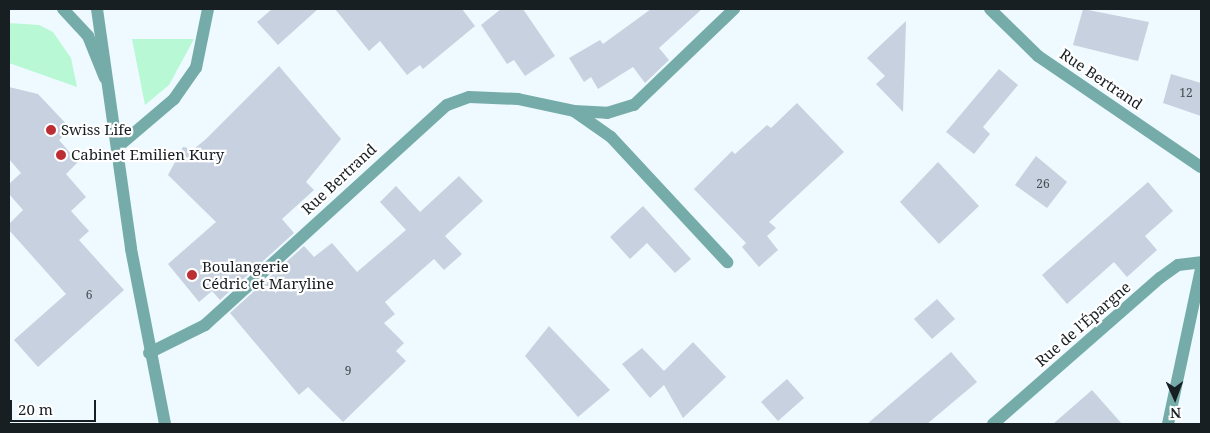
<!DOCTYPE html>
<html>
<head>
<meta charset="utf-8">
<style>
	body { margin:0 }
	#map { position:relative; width:1210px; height:433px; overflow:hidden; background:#eefaff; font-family:"Noto Serif",serif }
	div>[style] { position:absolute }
	.green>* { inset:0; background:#b8f8d4 }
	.building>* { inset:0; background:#c7d1e0 }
	.minor>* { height:12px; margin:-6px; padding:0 6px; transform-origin:6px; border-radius:6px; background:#75aca9 }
	.dots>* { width:14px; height:14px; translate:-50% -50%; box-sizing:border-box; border:2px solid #fff; border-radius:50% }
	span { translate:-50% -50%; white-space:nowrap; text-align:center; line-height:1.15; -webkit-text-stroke:4.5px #fff; paint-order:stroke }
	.number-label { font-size:12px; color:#444c52 }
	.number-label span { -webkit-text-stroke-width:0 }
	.street-label { font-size:15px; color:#181f22 }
	.poi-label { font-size:15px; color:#181f22 }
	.left { translate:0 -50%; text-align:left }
	.frame { position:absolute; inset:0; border:10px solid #181f22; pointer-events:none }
	.north { position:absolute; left:1150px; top:373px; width:50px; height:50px; -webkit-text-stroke:4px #fff; paint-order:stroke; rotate:178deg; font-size:14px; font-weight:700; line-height:20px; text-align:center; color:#181f22 }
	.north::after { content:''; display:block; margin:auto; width:18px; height:22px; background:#181f22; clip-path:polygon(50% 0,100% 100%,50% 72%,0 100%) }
	.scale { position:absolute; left:10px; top:400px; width:86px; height:22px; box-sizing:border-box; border:2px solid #181f22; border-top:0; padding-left:6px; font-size:15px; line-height:18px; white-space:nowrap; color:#181f22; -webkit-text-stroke:4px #fff; paint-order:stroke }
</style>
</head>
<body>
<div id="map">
	<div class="green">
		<div style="clip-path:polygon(9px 23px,39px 25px,53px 32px,71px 58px,77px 87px,9px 63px)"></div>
		<div style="clip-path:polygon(132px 39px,194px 39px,169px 85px,145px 105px)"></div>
	</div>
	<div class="building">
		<div style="clip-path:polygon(272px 9px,318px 9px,278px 45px,257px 22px)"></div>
		<div style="clip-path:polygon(335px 9px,462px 9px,475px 26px,423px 69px,420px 65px,407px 75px,380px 41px,369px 51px)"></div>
		<div style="clip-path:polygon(501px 9px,523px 9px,555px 56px,525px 76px,514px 60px,507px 64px,481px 25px)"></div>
		<div style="clip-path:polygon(651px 9px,702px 9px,659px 48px,669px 60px,645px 83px,633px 67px,598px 89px,591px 77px,584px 82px,569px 58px,600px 40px,603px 44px)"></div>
		<div style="clip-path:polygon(1083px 9px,1149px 22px,1138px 61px,1073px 45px)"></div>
		<div style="clip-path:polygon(906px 21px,905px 56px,903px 112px,876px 84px,885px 76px,867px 58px)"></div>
		<div style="clip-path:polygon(279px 66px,341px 139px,306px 182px,314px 190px,282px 219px,294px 233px,220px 300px,212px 291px,199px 302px,168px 264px,216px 222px,168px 175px,183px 147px,194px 149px,206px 139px)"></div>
		<div style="clip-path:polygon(999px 69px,1018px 85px,983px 127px,990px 134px,974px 154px,946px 132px)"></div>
		<div style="clip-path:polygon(1171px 74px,1201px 83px,1201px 116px,1163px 103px)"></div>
		<div style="clip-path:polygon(9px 87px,38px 94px,71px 129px,59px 140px,78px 162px,66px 174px,86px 197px,71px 211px,89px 231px,79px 240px,124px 290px,38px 367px,14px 340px,66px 294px,9px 230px,9px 224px,23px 210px,9px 194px,9px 184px,21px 173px,9px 159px)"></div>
		<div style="clip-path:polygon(797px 103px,844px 152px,769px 222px,776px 228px,767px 236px,778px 250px,759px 267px,742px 247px,746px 243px,694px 189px,732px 151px,735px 154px,767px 125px,771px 128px)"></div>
		<div style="clip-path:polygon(1036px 156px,1067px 182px,1047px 208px,1015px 185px)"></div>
		<div style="clip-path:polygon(938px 162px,979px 206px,939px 244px,900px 202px)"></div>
		<div style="clip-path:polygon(459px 176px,483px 201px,445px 236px,462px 254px,444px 270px,434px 259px,385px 302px,395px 314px,384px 323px,404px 343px,396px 351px,406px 361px,343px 422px,308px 387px,299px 395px,230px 313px,304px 246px,314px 257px,332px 243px,357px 272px,406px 230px,380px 202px,396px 186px,420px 212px)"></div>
		<div style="clip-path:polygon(1148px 182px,1173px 211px,1145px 236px,1157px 250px,1127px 277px,1114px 262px,1067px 304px,1042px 275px)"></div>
		<div style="clip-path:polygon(643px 206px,691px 259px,675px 273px,647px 243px,630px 259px,610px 237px)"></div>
		<div style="clip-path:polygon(937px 299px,955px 319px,932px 339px,914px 319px)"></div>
		<div style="clip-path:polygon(549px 326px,610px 390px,578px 417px,525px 356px)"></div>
		<div style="clip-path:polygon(693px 342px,726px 377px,683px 418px,664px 385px,650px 398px,622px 364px,642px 348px,664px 371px)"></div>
		<div style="clip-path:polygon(951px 352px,977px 382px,927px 424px,867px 424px)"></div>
		<div style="clip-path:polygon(787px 379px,804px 398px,778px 421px,761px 402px)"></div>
		<div style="clip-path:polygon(1092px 390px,1122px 424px,1053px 424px)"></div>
	</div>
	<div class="minor">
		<div style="left:63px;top:9px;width:37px;rotate:47deg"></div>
		<div style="left:88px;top:36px;width:45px;rotate:68deg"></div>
		<div style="left:97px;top:9px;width:242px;rotate:81.9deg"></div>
		<div style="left:131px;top:249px;width:178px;rotate:79deg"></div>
		<div style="left:990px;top:9px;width:67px;rotate:44.4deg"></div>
		<div style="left:1038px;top:56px;width:197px;rotate:34.3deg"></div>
		<div style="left:574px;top:111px;width:45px;rotate:35.1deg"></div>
		<div style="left:611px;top:137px;width:171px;rotate:47.1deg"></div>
		<div style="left:120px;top:145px;width:71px;rotate:-40.4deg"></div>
		<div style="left:174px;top:99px;width:38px;rotate:-55deg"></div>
		<div style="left:196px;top:68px;width:60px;rotate:-78.5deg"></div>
		<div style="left:149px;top:353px;width:63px;rotate:-26.6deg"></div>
		<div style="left:205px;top:325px;width:327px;rotate:-42.3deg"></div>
		<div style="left:447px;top:105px;width:23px;rotate:-20deg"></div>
		<div style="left:469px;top:97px;width:49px;rotate:2.3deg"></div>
		<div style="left:518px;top:99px;width:57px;rotate:12.1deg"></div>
		<div style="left:574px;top:111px;width:33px;rotate:3deg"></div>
		<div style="left:607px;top:113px;width:28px;rotate:-17deg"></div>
		<div style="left:634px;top:105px;width:139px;rotate:-43.8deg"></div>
		<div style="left:993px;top:424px;width:222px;rotate:-41.2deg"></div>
		<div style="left:1160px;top:278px;width:22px;rotate:-36deg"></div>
		<div style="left:1178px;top:265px;width:23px;rotate:-7deg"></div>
		<div style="left:1168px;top:424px;width:158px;rotate:-78deg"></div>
	</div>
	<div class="dots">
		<div style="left:51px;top:130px;background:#bd2e34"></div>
		<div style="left:61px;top:155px;background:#bd2e34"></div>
		<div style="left:192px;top:275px;background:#bd2e34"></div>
	</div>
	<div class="number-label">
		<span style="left:1186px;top:93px">12</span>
		<span style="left:1043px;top:184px">26</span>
		<span style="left:89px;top:295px">6</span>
		<span style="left:348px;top:371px">9</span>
	</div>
	<div class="street-label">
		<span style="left:1101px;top:79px;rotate:34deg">Rue Bertrand</span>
		<span style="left:339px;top:179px;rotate:-43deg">Rue Bertrand</span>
		<span style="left:1083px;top:324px;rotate:-41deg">Rue de l'Épargne</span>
	</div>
	<div class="poi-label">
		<span class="left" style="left:61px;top:130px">Swiss Life</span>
		<span class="left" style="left:71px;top:155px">Cabinet Emilien Kury</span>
		<span class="left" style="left:202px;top:275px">Boulangerie<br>Cédric et Maryline</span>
	</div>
	<div class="frame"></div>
	<div class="north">N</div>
	<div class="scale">20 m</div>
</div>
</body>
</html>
